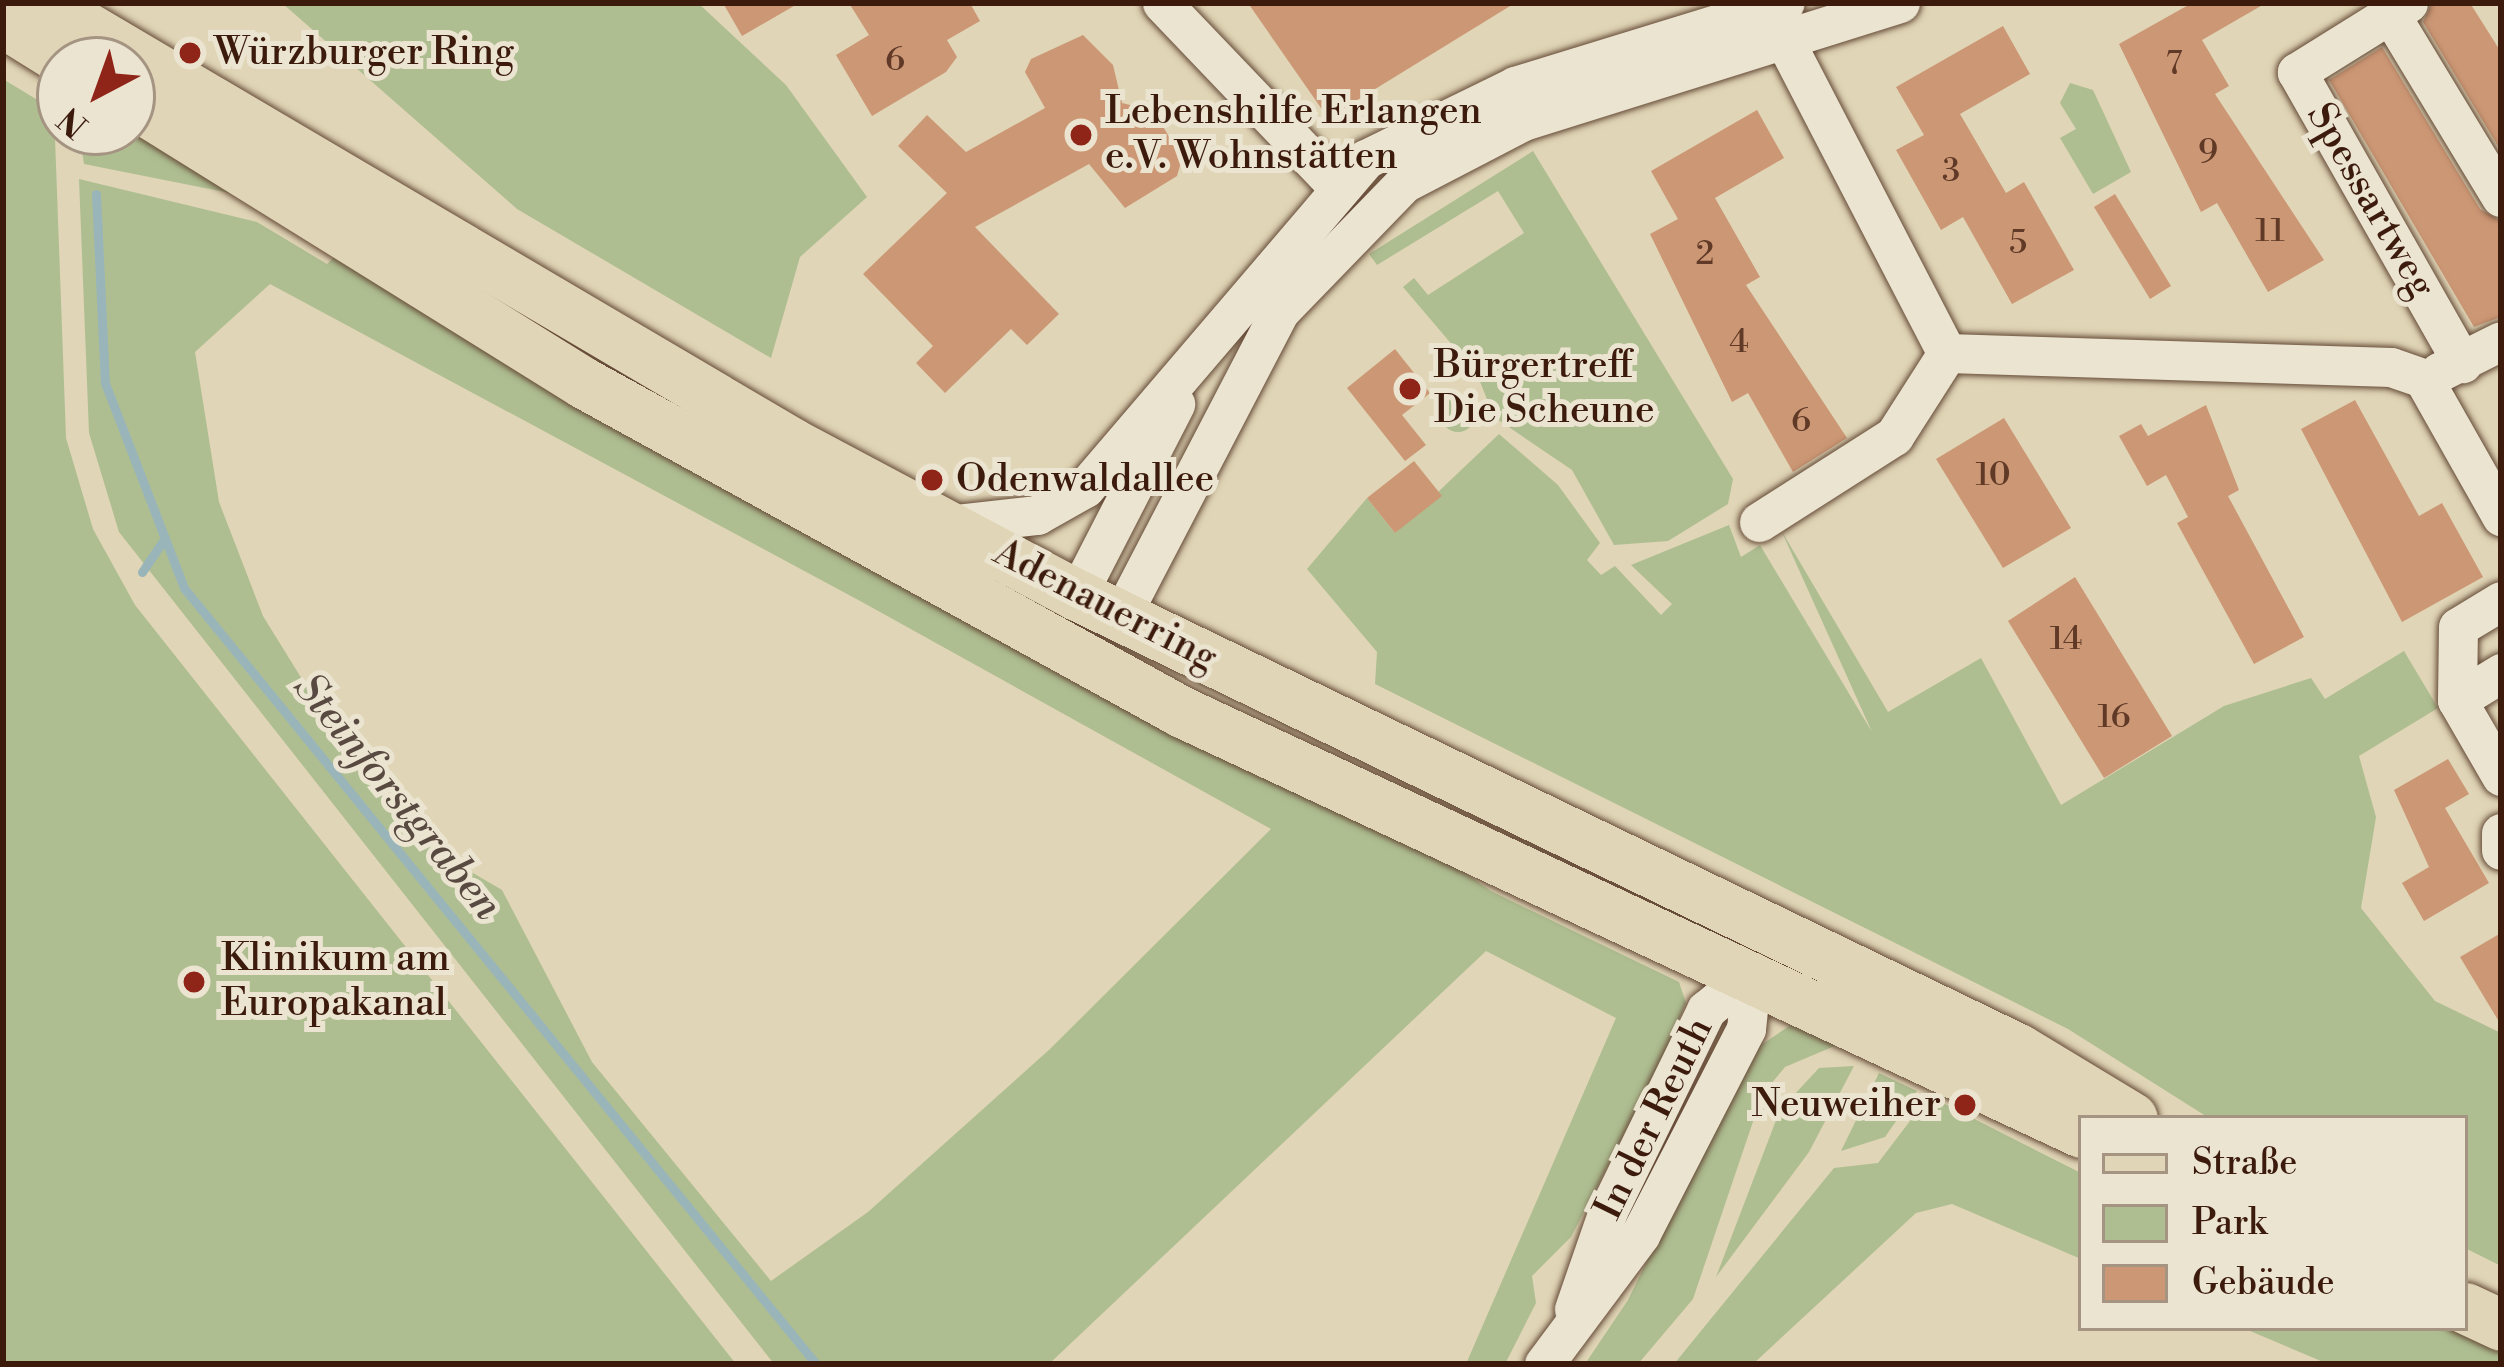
<!DOCTYPE html>
<html>
<head>
<meta charset="utf-8">
<style>
	body { margin:0 }
	#map { position:relative; width:2504px; height:1367px; overflow:hidden; background:#e0d5b6; font-family:"Libre Bodoni",serif }
	div>[style] { position:absolute }
	.green>* { inset:0; background:#aebe91 }
	.round { border-radius:50% }
	.stream>* { height:9px; margin:-4.5px; padding:0 4.5px; transform-origin:4.5px; border-radius:4.5px; background:#9ab5ba }
	.building>* { inset:0; background:#cc9775 }
	.roads { filter:drop-shadow(0 0 3px #654a37) drop-shadow(0 0 3px #654a37) }
	.minor>* { height:39px; margin:-19.5px; padding:0 19.5px; transform-origin:19.5px; border-radius:19.5px; background:#ebe4d0 }
	.major>* { height:51px; margin:-25.5px; padding:0 25.5px; transform-origin:25.5px; border-radius:25.5px; background:#e0d5b6 }
	.dots>* { width:33px; height:33px; translate:-50% -50%; box-sizing:border-box; border:6px solid #ebe4d0; border-radius:50% }
	span { translate:-50% -50%; white-space:nowrap; text-align:center; line-height:1.15; -webkit-text-stroke:10px #ebe4d0; paint-order:stroke }
	.number-label { font-size:33px; color:#603a27 }
	.number-label span { -webkit-text-stroke-width:0 }
	.poi-label { font-size:39px; color:#3c1b0d }
	.left { translate:0 -50%; text-align:left }
	.right { translate:-100% -50%; text-align:right }
	.street-label { font-size:39px; color:#3c1b0d }
	.water-label { font-size:42px; color:#584941; font-style:italic }
	.frame { position:absolute; inset:0; border:6px solid #3c1b0d; pointer-events:none }
	.legend { position:absolute; left:2078px; top:1115px; width:390px; height:216px; box-sizing:border-box; background:#ebe4d0; border:3px solid #a59482; margin:0; padding:15px 21px; list-style:none; font-size:36px; color:#3c1b0d }
	.legend li { display:flex; align-items:center; gap:24px; height:60px }
	.legend b { width:60px; border:3px solid #a59482 }
	.north { position:absolute; left:36px; top:36px; width:120px; height:120px; box-sizing:border-box; background:#ebe4d0; border:3px solid #a59482; border-radius:50%; rotate:221deg; font-size:33px; font-weight:700; line-height:48px; text-align:center; color:#3c1b0d }
	.north::after { content:''; display:block; margin:auto; width:42px; height:54px; background:#8f2418; clip-path:polygon(50% 0,100% 100%,50% 72%,0 100%) }
</style>
</head>
<body>
<div id="map">
	<div class="green">
		<div style="clip-path:polygon(282px 3px,698px 3px,786px 85px,867px 197px,800px 257px,771px 358px,517px 209px)"></div>
		<div style="clip-path:polygon(3px 79px,54px 110px,66px 438px,93px 529px,135px 605px,736px 1364px,3px 1364px)"></div>
		<div style="clip-path:polygon(2070px 83px,2093px 90px,2131px 172px,2093px 194px,2060px 138px,2076px 129px,2060px 103px)"></div>
		<div style="clip-path:polygon(79px 132px,131px 132px,245px 196px,84px 164px)"></div>
		<div style="clip-path:polygon(1533px 151px,1733px 479px,1728px 504px,1668px 541px,1614px 545px,1572px 470px,1494px 417px,1477px 374px,1403px 287px,1414px 278px,1428px 295px,1524px 233px,1498px 191px,1377px 265px,1369px 254px)"></div>
		<div style="clip-path:polygon(evenodd,79px 179px,257px 222px,327px 264px,339px 252px,1213px 756px,1218px 748px,1426px 846px,1491px 891px,1679px 982px,1686px 1003px,1655px 1075px,1571px 1237px,1532px 1276px,1536px 1303px,1505px 1364px,1466px 1364px,1616px 1018px,1486px 951px,1049px 1364px,774px 1364px,119px 532px,89px 433px,79px 179px,270px 284px,862px 602px,1271px 829px,1050px 1049px,868px 1212px,771px 1281px,592px 1062px,502px 890px,432px 849px,355px 765px,263px 616px,219px 502px,195px 352px,270px 284px)"></div>
		<div class="round" style="left:1441px;top:398px;width:34px;height:34px"></div>
		<div style="clip-path:polygon(1499px 434px,1558px 485px,1600px 543px,1587px 560px,1601px 575px,1615px 566px,1661px 615px,1672px 604px,1631px 565px,1729px 525px,1741px 557px,1760px 545px,1872px 732px,1781px 530px,1888px 712px,1981px 658px,2061px 805px,2224px 706px,2311px 678px,2325px 699px,2404px 651px,2438px 708px,2359px 756px,2376px 817px,2361px 908px,2435px 1001px,2501px 1033px,2501px 1266px,2465px 1248px,2465px 1118px,2209px 1118px,2068px 1029px,1375px 684px,1377px 652px,1307px 569px,1367px 498px,1395px 533px)"></div>
		<div style="clip-path:polygon(1792px 1024px,1844px 1042px,1785px 1067px,1762px 1095px,1693px 1299px,1638px 1364px,1585px 1364px,1628px 1300px,1748px 1054px)"></div>
		<div style="clip-path:polygon(1854px 1066px,1809px 1152px,1716px 1277px,1780px 1110px,1819px 1068px)"></div>
		<div style="clip-path:polygon(1879px 1073px,1917px 1091px,1885px 1137px,1841px 1151px)"></div>
		<div style="clip-path:polygon(1929px 1096px,2081px 1173px,2081px 1259px,1952px 1204px,1916px 1213px,1753px 1364px,1674px 1364px,1834px 1168px,1878px 1163px)"></div>
		<div style="clip-path:polygon(2243px 1328px,2459px 1328px,2501px 1348px,2501px 1364px,2328px 1364px)"></div>
	</div>
	<div class="stream">
		<div style="left:96px;top:194px;width:189px;rotate:87.3deg"></div>
		<div style="left:105px;top:383px;width:220px;rotate:68.9deg"></div>
		<div style="left:184px;top:588px;width:1001px;rotate:50.84deg"></div>
		<div style="left:142px;top:572px;width:41px;rotate:-55.9deg"></div>
	</div>
	<div class="building">
		<div style="clip-path:polygon(723px 3px,799px 3px,742px 36px)"></div>
		<div style="clip-path:polygon(849px 3px,970px 3px,980px 21px,947px 40px,957px 57px,946px 72px,872px 116px,836px 55px,869px 35px)"></div>
		<div style="clip-path:polygon(1248px 3px,1515px 3px,1328px 118px)"></div>
		<div style="clip-path:polygon(2192px 3px,2266px 3px,2202px 40px,2229px 86px,2215px 94px,2324px 260px,2268px 292px,2217px 203px,2201px 212px,2119px 44px)"></div>
		<div style="clip-path:polygon(2432px 3px,2470px 3px,2501px 52px,2501px 151px,2423px 22px)"></div>
		<div style="clip-path:polygon(2003px 26px,2030px 74px,1960px 114px,2006px 193px,2024px 182px,2074px 270px,2012px 304px,1963px 217px,1941px 230px,1896px 150px,1924px 135px,1896px 87px)"></div>
		<div style="clip-path:polygon(1083px 35px,1113px 65px,1122px 103px,1154px 111px,1182px 159px,1177px 176px,1125px 208px,1089px 164px,975px 227px,1059px 314px,1027px 345px,1011px 329px,945px 393px,916px 363px,933px 346px,863px 274px,947px 193px,898px 146px,927px 115px,966px 152px,1045px 108px,1025px 72px,1031px 59px)"></div>
		<div style="clip-path:polygon(2382px 47px,2480px 209px,2501px 221px,2501px 317px,2474px 327px,2329px 80px)"></div>
		<div style="clip-path:polygon(1757px 110px,1784px 158px,1715px 198px,1760px 277px,1746px 285px,1847px 438px,1793px 472px,1748px 393px,1732px 402px,1650px 234px,1678px 219px,1651px 171px)"></div>
		<div style="clip-path:polygon(2115px 194px,2171px 286px,2150px 299px,2094px 207px)"></div>
		<div style="clip-path:polygon(1395px 349px,1430px 393px,1402px 415px,1426px 445px,1405px 461px,1347px 388px)"></div>
		<div style="clip-path:polygon(2355px 400px,2419px 516px,2442px 503px,2483px 577px,2402px 622px,2301px 429px)"></div>
		<div style="clip-path:polygon(2206px 405px,2239px 490px,2228px 496px,2304px 637px,2254px 664px,2177px 523px,2188px 517px,2166px 475px,2147px 486px,2119px 436px,2141px 424px,2148px 436px)"></div>
		<div style="clip-path:polygon(2004px 418px,2071px 528px,2003px 568px,1936px 459px)"></div>
		<div style="clip-path:polygon(1414px 461px,1442px 496px,1395px 533px,1367px 498px)"></div>
		<div style="clip-path:polygon(2075px 577px,2172px 736px,2104px 778px,2008px 621px)"></div>
		<div style="clip-path:polygon(2448px 759px,2469px 794px,2445px 808px,2489px 883px,2424px 921px,2402px 883px,2429px 867px,2394px 790px)"></div>
		<div style="clip-path:polygon(2501px 933px,2501px 1025px,2460px 957px)"></div>
	</div>
	<div class="roads">
		<div class="minor">
			<div style="left:1162px;top:3px;width:250px;rotate:46.3deg"></div>
			<div style="left:2408px;top:3px;width:131px;rotate:148.1deg"></div>
			<div style="left:2297px;top:72px;width:335px;rotate:60.4deg"></div>
			<div style="left:2390px;top:14px;width:214px;rotate:58.8deg"></div>
			<div style="left:1773px;top:18px;width:377px;rotate:62.6deg"></div>
			<div style="left:1947px;top:353px;width:444px;rotate:1.8deg"></div>
			<div style="left:2391px;top:367px;width:34px;rotate:19deg"></div>
			<div style="left:2423px;top:378px;width:159px;rotate:60.5deg"></div>
			<div style="left:2439px;top:372px;width:69px;rotate:-26.6deg"></div>
			<div style="left:1759px;top:522px;width:160px;rotate:-32.5deg"></div>
			<div style="left:1894px;top:436px;width:98px;rotate:-57.4deg"></div>
			<div style="left:948px;top:525px;width:90px;rotate:-6.4deg"></div>
			<div style="left:1037px;top:515px;width:55px;rotate:-29.4deg"></div>
			<div style="left:1085px;top:488px;width:433px;rotate:-49.5deg"></div>
			<div style="left:1366px;top:159px;width:166px;rotate:-26.1deg"></div>
			<div style="left:1515px;top:86px;width:282px;rotate:-17.1deg"></div>
			<div style="left:1077px;top:595px;width:215px;rotate:-62.8deg"></div>
			<div style="left:2501px;top:601px;width:50px;rotate:148.8deg"></div>
			<div style="left:2458px;top:627px;width:73px;rotate:90.8deg"></div>
			<div style="left:2457px;top:700px;width:52px;rotate:-31.5deg"></div>
			<div style="left:1121px;top:616px;width:343px;rotate:-62.5deg"></div>
			<div style="left:1279px;top:312px;width:180px;rotate:-45.9deg"></div>
			<div style="left:1404px;top:183px;width:134px;rotate:-27.5deg"></div>
			<div style="left:1523px;top:121px;width:395px;rotate:-17.4deg"></div>
			<div style="left:2457px;top:700px;width:88px;rotate:59.9deg"></div>
			<div style="left:2501px;top:833px;width:17px;rotate:90deg"></div>
			<div style="left:1574px;top:1309px;width:104px;rotate:-70.9deg"></div>
			<div style="left:1608px;top:1211px;width:224px;rotate:-64deg"></div>
			<div style="left:1706px;top:1010px;width:60px;rotate:-39.6deg"></div>
			<div style="left:1544px;top:1364px;width:161px;rotate:-53.3deg"></div>
			<div style="left:1640px;top:1235px;width:232px;rotate:-62.8deg"></div>
			<div style="left:1746px;top:1029px;width:57px;rotate:-84deg"></div>
		</div>
		<div class="major">
			<div style="left:45px;top:3px;width:868px;rotate:30.52deg"></div>
			<div style="left:793px;top:444px;width:322px;rotate:28deg"></div>
			<div style="left:1077px;top:595px;width:1045px;rotate:25.76deg"></div>
			<div style="left:2018px;top:1049px;width:133px;rotate:31.2deg"></div>
			<div style="left:3px;top:22px;width:72px;rotate:31.9deg"></div>
			<div style="left:132px;top:102px;width:532px;rotate:31.87deg"></div>
			<div style="left:584px;top:383px;width:683px;rotate:28.82deg"></div>
			<div style="left:1182px;top:712px;width:992px;rotate:25.04deg"></div>
			<div style="left:2465px;top:1308px;width:40px;rotate:25deg"></div>
		</div>
	</div>
	<div class="dots">
		<div style="left:190px;top:53px;background:#8f2418"></div>
		<div style="left:1081px;top:135px;background:#8f2418"></div>
		<div style="left:1410px;top:389px;background:#8f2418"></div>
		<div style="left:932px;top:480px;background:#8f2418"></div>
		<div style="left:194px;top:982px;background:#8f2418"></div>
		<div style="left:1965px;top:1105px;background:#8f2418"></div>
	</div>
	<div class="number-label">
		<span style="left:895px;top:61px">6</span>
		<span style="left:2174px;top:65px">7</span>
		<span style="left:2208px;top:153px">9</span>
		<span style="left:1951px;top:172px">3</span>
		<span style="left:2270px;top:232px">11</span>
		<span style="left:2018px;top:244px">5</span>
		<span style="left:1705px;top:255px">2</span>
		<span style="left:1739px;top:343px">4</span>
		<span style="left:1801px;top:422px">6</span>
		<span style="left:1993px;top:476px">10</span>
		<span style="left:2066px;top:640px">14</span>
		<span style="left:2114px;top:718px">16</span>
	</div>
	<div class="poi-label">
		<span class="left" style="left:214px;top:53px">Würzburger Ring</span>
		<span class="left" style="left:1105px;top:135px">Lebenshilfe Erlangen<br>e.V. Wohnstätten</span>
		<span class="left" style="left:1434px;top:389px">Bürgertreff<br>Die Scheune</span>
		<span class="left" style="left:956px;top:480px">Odenwaldallee</span>
		<span class="left" style="left:221px;top:982px">Klinikum am<br>Europakanal</span>
		<span class="right" style="left:1941px;top:1105px">Neuweiher</span>
	</div>
	<div class="street-label">
		<span style="left:2370px;top:201px;rotate:60deg">Spessartweg</span>
		<span style="left:1105px;top:606px;rotate:27deg">Adenauerring</span>
		<span style="left:1655px;top:1119px;rotate:-64deg">In der Reuth</span>
	</div>
	<div class="water-label">
		<span style="left:397px;top:797px;rotate:51deg">Steinforstgraben</span>
	</div>
	<div class="frame"></div>
	<ul class="legend">
	<li><b style="height:15px;background:#e0d5b6"></b>Straße</li>
	<li><b style="height:33px;background:#aebe91"></b>Park</li>
	<li><b style="height:33px;background:#cc9775"></b>Gebäude</li>
	</ul>
	<div class="north">N</div>
</div>
</body>
</html>
